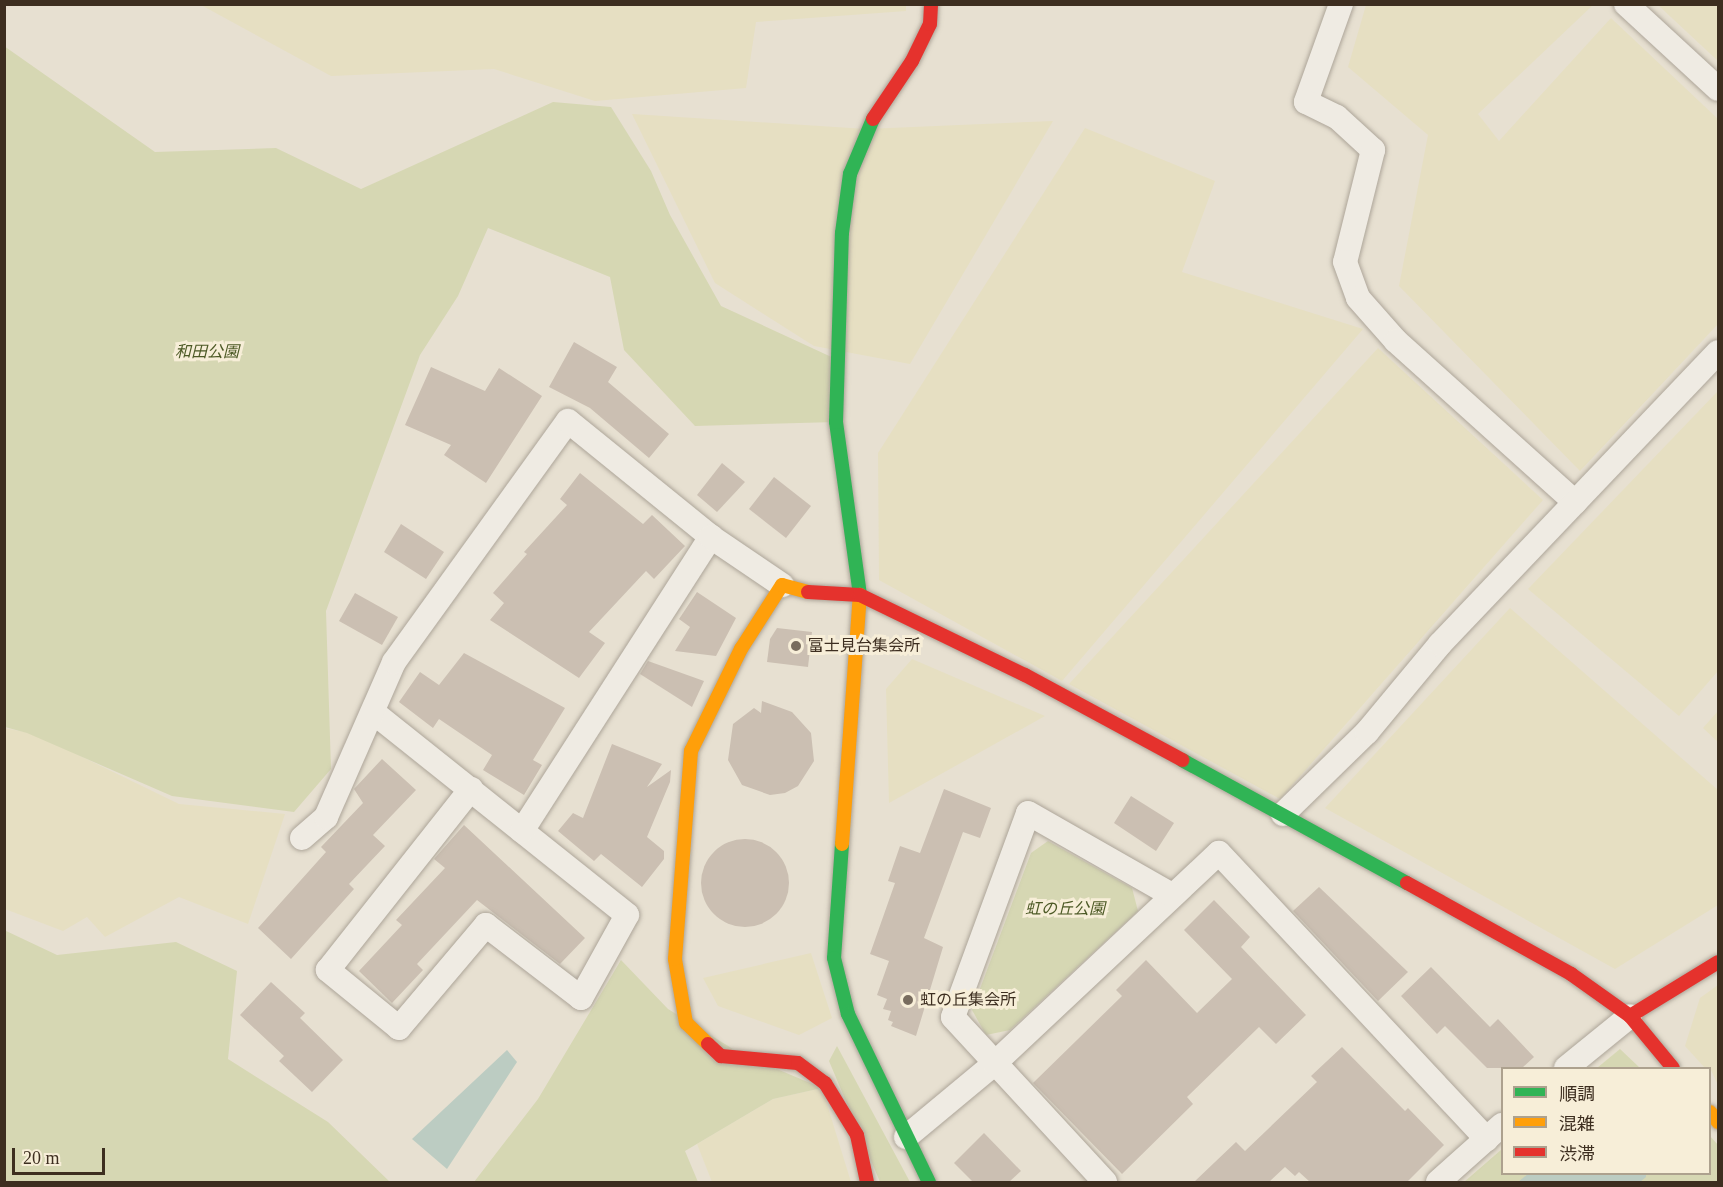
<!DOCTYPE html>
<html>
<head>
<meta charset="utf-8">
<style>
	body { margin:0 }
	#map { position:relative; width:1723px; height:1187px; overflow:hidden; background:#e7e0d1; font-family:"Times New Roman","Noto Sans JP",serif }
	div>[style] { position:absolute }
	.farmland>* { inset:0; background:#e6dfc2 }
	.green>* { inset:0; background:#d6d7b3 }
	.water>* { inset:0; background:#bcccc2 }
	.building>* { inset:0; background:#cbbfb2 }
	.round { border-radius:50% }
	.roads { filter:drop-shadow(0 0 2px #ada599) drop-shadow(0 0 2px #ada599) }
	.street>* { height:24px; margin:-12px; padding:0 12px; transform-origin:12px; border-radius:12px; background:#efebe3 }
	.fast>* { height:14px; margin:-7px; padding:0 7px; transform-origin:7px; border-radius:7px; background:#30b455 }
	.slow>* { height:14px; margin:-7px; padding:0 7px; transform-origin:7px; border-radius:7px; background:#ff9f0a }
	.jam>* { height:14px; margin:-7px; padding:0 7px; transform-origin:7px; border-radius:7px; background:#e5322d }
	.dots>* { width:16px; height:16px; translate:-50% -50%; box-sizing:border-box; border:3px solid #f7eed8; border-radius:50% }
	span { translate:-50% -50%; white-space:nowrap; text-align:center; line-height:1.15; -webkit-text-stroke:6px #f7eed8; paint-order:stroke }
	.park-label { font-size:16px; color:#4d5a26; font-style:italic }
	.poi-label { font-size:16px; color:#3d2e20 }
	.left { translate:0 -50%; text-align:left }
	.frame { position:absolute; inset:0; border:6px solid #3d2e20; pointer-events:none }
	.legend { position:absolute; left:1501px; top:1067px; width:210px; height:108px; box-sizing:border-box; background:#f7eed8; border:2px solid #ada18e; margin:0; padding:8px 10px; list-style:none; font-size:18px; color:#3d2e20 }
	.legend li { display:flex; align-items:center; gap:12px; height:30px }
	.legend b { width:30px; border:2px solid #ada18e }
	.scale { position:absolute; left:12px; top:1148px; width:93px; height:27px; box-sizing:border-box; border:3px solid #3d2e20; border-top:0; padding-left:8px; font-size:18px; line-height:21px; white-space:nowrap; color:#3d2e20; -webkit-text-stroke:4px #f7eed8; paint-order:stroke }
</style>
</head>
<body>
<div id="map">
	<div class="farmland">
		<div style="clip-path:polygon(906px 5px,906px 11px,756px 22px,746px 88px,595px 101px,494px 69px,331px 76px,201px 5px)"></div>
		<div style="clip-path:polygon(1366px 5px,1593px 5px,1478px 114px,1499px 141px,1611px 18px,1718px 119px,1718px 324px,1580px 471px,1399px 286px,1428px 135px,1348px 67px)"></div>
		<div style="clip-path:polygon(1658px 5px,1718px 5px,1718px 61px)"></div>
		<div style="clip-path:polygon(632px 114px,866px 129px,1053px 121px,910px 364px,814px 346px,715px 283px)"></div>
		<div style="clip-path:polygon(1085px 128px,1215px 181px,1182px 272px,1363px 329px,1062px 681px,879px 580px,878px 453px)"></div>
		<div style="clip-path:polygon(1378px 348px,1543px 500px,1280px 799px,1069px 684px)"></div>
		<div style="clip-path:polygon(1718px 391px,1718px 671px,1679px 716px,1528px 589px)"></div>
		<div style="clip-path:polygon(1510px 608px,1718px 790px,1718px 905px,1615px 969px,1325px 808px)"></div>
		<div style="clip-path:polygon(912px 659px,1045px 716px,889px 803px,886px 689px)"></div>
		<div style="clip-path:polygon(1718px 711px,1718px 742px,1703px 728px)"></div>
		<div style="clip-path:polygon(4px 728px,35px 734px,179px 804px,285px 814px,248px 924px,179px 897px,105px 937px,87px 917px,63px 931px,5px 909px)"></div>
		<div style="clip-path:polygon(811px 953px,832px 1018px,799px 1035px,718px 1006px,703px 978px)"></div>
		<div style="clip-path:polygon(1718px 985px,1718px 1085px,1710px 1068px,1705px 1068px,1685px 1046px,1700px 998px)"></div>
		<div style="clip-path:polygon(822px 1088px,851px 1182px,712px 1182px,697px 1144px,773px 1099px)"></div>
	</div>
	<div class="green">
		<div style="clip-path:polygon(4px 46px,155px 152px,276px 148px,361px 189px,553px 102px,611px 107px,651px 171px,670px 215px,721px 306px,838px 360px,836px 422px,695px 426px,624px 350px,610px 277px,488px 228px,458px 296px,420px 355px,326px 611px,331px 769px,294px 812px,172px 796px,27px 733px,5px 727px)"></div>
		<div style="clip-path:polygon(1048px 841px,1132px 888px,1138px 911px,1010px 1030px,986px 1035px,972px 1010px,1031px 853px)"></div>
		<div style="clip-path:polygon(4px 930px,57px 955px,176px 942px,237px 971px,228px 1059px,328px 1122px,390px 1182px,5px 1182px)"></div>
		<div style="clip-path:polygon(621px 960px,668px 1009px,741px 1054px,822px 1088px,773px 1099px,685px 1151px,698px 1182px,474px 1182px,538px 1099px)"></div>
		<div style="clip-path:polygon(837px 1046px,910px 1182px,880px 1182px,829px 1061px)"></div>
		<div style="clip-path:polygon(1620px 1049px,1640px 1068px,1597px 1068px)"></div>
		<div style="clip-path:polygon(1710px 1136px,1718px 1145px,1718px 1182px,1464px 1182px,1502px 1149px,1502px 1174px,1710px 1174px)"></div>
	</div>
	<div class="water">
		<div style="clip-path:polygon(507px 1050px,517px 1062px,447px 1169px,412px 1139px)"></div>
		<div style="clip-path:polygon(1528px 1174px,1646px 1174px,1646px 1177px,1640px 1182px,1518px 1182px)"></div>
	</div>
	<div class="building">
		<div style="clip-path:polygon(574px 342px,617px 367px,608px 382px,669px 434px,649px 458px,590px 408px,549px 387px)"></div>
		<div style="clip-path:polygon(431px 367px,485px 391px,499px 368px,542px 396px,486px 483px,444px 455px,451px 445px,405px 425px)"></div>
		<div style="clip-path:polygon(722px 463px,745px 482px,717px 512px,697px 495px)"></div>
		<div style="clip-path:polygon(580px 473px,643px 524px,652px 515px,685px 546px,654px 579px,646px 571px,589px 632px,605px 643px,579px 678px,490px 620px,504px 603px,493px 593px,527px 554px,524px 552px,567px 505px,560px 499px)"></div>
		<div style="clip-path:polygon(774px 477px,811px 506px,786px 538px,749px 509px)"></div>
		<div style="clip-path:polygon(401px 524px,444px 552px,426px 579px,384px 552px)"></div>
		<div style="clip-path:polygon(697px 592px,736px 618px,716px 656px,675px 651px,690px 627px,679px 619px)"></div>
		<div style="clip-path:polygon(355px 593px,398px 617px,382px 645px,339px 621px)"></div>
		<div style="clip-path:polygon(777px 628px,812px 632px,808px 667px,767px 662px,770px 639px)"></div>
		<div style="clip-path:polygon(464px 653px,565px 708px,533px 760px,542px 765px,524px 795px,483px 770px,492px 755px,439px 719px,433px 728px,399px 702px,420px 672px,439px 685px)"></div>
		<div style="clip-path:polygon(648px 661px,704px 681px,692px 707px,640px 674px)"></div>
		<div style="clip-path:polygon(762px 701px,792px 712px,811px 733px,814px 761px,798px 786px,785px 793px,770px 795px,742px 785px,728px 760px,733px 724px,754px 708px,761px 713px)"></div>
		<div style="clip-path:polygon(612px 744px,662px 764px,647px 787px,671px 770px,670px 782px,647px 837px,664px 851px,664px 859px,642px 887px,601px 854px,594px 861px,558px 831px,573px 813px,583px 818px)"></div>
		<div style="clip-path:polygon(382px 759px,416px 790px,373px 835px,385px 846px,349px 884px,354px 889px,291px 959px,258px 928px,326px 852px,321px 847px,363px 803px,354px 789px)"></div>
		<div style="clip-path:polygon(944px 789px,991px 808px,980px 838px,963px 832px,924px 938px,943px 947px,916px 1036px,891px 1026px,893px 1022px,888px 1020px,891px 1011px,883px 1009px,887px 999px,877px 995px,889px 961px,870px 954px,895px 883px,888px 881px,900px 846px,920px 853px)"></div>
		<div style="clip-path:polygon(1131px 796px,1174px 823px,1156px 851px,1114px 823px)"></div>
		<div style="clip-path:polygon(464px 825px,585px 938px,560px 964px,477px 900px,417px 964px,423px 970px,392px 1003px,359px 971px,402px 925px,396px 920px,445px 868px,434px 859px)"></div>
		<div class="round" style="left:701px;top:839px;width:88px;height:88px"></div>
		<div style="clip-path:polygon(1319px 887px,1408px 972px,1378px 1001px,1293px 911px)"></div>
		<div style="clip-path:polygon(1214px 900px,1250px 937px,1241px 947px,1306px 1015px,1276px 1044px,1259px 1027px,1187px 1097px,1193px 1104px,1122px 1174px,1033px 1083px,1122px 996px,1116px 990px,1146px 960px,1197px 1013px,1232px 979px,1184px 930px)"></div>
		<div style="clip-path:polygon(1431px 967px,1490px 1027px,1498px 1019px,1534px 1057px,1522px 1068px,1487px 1068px,1445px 1026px,1437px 1034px,1401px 996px)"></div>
		<div style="clip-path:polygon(271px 982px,305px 1013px,300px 1018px,343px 1060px,312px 1092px,279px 1061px,284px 1056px,240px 1015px)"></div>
		<div style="clip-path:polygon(1342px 1047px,1405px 1111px,1408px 1108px,1444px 1145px,1407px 1182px,1310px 1182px,1299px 1172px,1295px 1176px,1285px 1167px,1269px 1182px,1194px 1182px,1236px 1142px,1245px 1151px,1317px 1082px,1311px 1076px)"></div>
		<div style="clip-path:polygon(984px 1133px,1021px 1171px,1009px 1182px,973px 1182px,954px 1163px)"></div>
	</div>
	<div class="roads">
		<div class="street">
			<div style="left:1341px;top:4px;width:104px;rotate:109.7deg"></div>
			<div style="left:1306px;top:102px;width:34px;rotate:26deg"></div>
			<div style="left:1337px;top:117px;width:49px;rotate:42.5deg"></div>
			<div style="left:1373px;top:150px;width:115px;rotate:104deg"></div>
			<div style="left:1345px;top:262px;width:38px;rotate:70deg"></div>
			<div style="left:1358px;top:298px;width:57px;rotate:48.5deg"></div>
			<div style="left:1396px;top:341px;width:241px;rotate:42deg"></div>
			<div style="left:1626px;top:4px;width:125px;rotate:42.7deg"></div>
			<div style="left:373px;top:712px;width:325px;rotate:38.6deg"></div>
			<div style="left:627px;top:915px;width:95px;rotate:119deg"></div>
			<div style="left:581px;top:998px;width:120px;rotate:-142.5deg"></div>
			<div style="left:486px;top:925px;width:135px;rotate:130.2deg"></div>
			<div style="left:399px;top:1028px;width:92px;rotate:-140.8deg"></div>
			<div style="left:328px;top:970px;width:231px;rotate:-51.7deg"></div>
			<div style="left:1283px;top:814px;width:117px;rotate:-44.3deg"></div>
			<div style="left:1367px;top:732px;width:114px;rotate:-50.3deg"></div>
			<div style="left:1440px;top:644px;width:403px;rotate:-46.4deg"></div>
			<div style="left:522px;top:831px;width:350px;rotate:-57.3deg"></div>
			<div style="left:302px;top:838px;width:32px;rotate:-41deg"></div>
			<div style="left:326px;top:817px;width:169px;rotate:-66.3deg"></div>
			<div style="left:394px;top:662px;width:297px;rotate:-54.2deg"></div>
			<div style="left:568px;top:421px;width:184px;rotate:39deg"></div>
			<div style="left:711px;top:537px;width:86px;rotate:34.1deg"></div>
			<div style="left:1566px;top:1068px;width:82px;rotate:-39.1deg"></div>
			<div style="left:906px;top:1137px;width:116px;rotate:-39.7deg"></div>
			<div style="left:995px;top:1063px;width:307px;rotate:-43.2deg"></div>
			<div style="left:1219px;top:853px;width:392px;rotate:46.9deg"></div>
			<div style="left:1105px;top:1182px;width:224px;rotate:-132.7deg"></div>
			<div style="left:953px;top:1017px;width:217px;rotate:-69.8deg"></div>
			<div style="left:1028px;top:813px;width:166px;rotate:29.7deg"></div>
			<div style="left:1438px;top:1182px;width:86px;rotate:-41.7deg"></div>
		</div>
		<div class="fast">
			<div style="left:860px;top:595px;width:175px;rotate:-97.9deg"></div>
			<div style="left:836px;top:422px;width:189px;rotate:-88.2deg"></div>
			<div style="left:842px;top:233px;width:60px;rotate:-82.3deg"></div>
			<div style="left:850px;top:174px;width:60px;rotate:-67.3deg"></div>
			<div style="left:1182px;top:760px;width:256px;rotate:28.7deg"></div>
			<div style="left:842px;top:844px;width:114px;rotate:94deg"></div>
			<div style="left:834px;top:958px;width:58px;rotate:76deg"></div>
			<div style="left:848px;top:1014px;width:187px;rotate:64.3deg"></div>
		</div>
		<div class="slow">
			<div style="left:842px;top:844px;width:250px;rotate:-85.9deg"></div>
			<div style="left:708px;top:1044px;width:30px;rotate:-136deg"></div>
			<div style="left:686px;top:1023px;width:65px;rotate:-99.8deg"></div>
			<div style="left:675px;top:959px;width:209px;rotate:-85.6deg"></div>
			<div style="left:691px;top:751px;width:114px;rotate:-63.9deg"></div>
			<div style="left:741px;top:649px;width:76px;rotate:-57.4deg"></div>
			<div style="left:782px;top:585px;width:27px;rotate:15deg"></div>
			<div style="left:1710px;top:1112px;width:13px;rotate:51deg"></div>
		</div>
		<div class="jam">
			<div style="left:873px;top:119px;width:70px;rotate:-56.1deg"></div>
			<div style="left:912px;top:61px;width:41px;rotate:-64.1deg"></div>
			<div style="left:930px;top:24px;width:20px;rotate:-87deg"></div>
			<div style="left:808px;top:592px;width:52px;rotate:3.3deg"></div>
			<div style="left:860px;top:595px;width:183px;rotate:25.9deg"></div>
			<div style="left:1025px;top:675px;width:179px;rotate:28.4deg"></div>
			<div style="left:1407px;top:883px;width:188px;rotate:29deg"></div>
			<div style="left:1571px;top:974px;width:72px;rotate:35.4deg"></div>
			<div style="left:1630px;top:1016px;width:67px;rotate:50.4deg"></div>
			<div style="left:1630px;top:1016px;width:103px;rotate:-31.5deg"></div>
			<div style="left:708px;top:1044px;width:18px;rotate:43deg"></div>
			<div style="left:721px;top:1056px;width:77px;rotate:5.2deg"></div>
			<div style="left:798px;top:1063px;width:34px;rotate:37deg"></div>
			<div style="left:825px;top:1083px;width:61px;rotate:58.4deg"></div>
			<div style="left:857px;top:1135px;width:48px;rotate:78deg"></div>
		</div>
	</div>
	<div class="dots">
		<div style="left:796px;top:646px;background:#786c5e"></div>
		<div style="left:908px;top:1000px;background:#786c5e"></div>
	</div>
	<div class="park-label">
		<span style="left:207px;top:352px">和田公園</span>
		<span style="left:1065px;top:909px">虹の丘公園</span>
	</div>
	<div class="poi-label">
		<span class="left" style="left:808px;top:646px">富士見台集会所</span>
		<span class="left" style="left:920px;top:1000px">虹の丘集会所</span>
	</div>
	<div class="frame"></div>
	<ul class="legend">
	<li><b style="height:8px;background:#30b455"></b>順調</li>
	<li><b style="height:8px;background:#ff9f0a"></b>混雑</li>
	<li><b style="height:8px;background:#e5322d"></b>渋滞</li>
	</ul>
	<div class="scale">20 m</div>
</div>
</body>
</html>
